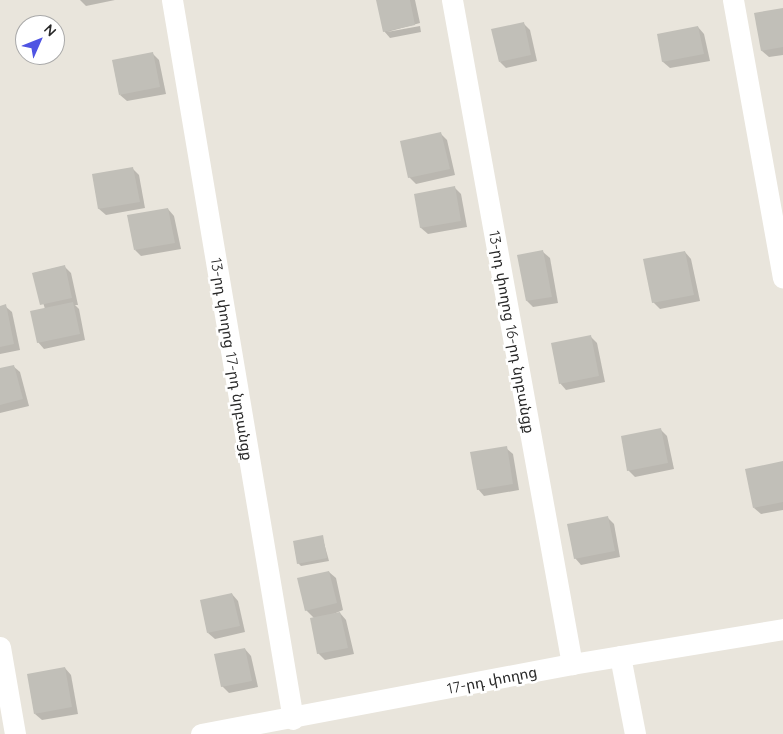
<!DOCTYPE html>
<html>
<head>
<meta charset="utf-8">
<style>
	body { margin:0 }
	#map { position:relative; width:783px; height:734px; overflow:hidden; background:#e9e5dc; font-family:Quicksand,"Noto Sans Armenian",sans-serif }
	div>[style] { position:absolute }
	.shadow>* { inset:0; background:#0003 }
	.building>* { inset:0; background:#c1bfb8 }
	.street>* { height:21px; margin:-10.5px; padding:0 10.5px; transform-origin:10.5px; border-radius:10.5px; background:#fff }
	span { translate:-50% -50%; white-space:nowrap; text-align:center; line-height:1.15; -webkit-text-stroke:5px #fff; paint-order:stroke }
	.street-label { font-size:15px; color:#282828 }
	.north { position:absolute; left:15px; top:15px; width:50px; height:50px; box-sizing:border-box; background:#fff; border:1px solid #a9a9a9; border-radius:50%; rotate:46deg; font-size:14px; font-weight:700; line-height:20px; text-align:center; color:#282828 }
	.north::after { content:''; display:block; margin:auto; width:18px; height:22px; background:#4f54e3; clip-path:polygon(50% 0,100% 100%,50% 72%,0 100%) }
</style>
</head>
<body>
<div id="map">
	<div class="shadow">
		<div style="clip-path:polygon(80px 0,115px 0,86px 6px)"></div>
		<div style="clip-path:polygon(377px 0,415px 0,420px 23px,387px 32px,420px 26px,421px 32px,390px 38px,384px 31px)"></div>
		<div style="clip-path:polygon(783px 9px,783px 55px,769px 57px,762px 51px,755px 14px)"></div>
		<div style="clip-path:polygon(523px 23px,530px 30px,537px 61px,506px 68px,500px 62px)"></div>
		<div style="clip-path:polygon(698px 27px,704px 34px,710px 61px,670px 68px,663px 62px,658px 35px)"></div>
		<div style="clip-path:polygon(153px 54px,159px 60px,166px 94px,127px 101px,120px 95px)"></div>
		<div style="clip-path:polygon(441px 134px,447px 140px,455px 175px,416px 184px,409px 177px)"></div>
		<div style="clip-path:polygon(132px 168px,139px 175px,145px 208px,106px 215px,99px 209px,93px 175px)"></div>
		<div style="clip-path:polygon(454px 187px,461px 194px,467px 227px,428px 234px,421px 228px,415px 195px)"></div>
		<div style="clip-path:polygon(168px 209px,174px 216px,181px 249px,141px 256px,135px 250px)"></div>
		<div style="clip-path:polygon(543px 252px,550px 258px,558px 303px,533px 307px,527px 301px)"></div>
		<div style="clip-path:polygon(685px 252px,691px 259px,700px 301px,660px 309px,653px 302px)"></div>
		<div style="clip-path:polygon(64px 266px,71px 273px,78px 305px,75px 305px,79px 309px,85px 340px,44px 349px,38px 342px,45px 309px,34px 273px)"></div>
		<div style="clip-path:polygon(5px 306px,12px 312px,20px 350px,0 354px,0 307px)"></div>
		<div style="clip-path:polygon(591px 337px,597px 343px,605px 382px,566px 390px,560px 383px)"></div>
		<div style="clip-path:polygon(13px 366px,20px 372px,29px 406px,0 413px,0 369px)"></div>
		<div style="clip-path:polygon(661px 430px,667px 436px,674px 469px,635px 477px,628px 470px)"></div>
		<div style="clip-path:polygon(506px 448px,513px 454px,519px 490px,484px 496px,478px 489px)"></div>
		<div style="clip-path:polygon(783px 463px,783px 510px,761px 514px,754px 508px)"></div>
		<div style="clip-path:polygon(608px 518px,614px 524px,620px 557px,581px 565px,575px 558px)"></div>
		<div style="clip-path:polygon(322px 536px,329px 561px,301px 566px,298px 563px)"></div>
		<div style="clip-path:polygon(329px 572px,336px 578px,343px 610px,331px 615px,340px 613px,346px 620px,354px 654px,325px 660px,318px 653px,314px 618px,306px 610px)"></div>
		<div style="clip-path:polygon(232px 594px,238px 601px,245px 632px,215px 639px,208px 633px)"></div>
		<div style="clip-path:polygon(245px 649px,251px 656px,258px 687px,229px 693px,222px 686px)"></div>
		<div style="clip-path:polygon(65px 668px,71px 675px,78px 714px,42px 720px,35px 714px)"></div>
	</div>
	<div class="building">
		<div style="clip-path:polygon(376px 0,410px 0,415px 25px,383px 32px)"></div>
		<div style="clip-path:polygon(783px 8px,783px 47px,761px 51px,754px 13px)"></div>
		<div style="clip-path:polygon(524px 22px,531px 55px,499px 62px,491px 29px)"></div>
		<div style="clip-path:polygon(698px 26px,704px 54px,662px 62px,657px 34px)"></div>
		<div style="clip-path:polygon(153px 52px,160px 87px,119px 95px,112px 60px)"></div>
		<div style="clip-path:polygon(441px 132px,450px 169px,408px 178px,400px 141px)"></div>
		<div style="clip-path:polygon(133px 167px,140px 202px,98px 209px,92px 174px)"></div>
		<div style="clip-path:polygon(455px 186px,461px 221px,420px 228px,414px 194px)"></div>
		<div style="clip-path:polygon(168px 208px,175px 243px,134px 250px,127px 215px)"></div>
		<div style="clip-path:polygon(543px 250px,552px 297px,526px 301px,517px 255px)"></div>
		<div style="clip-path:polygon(685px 251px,694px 295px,652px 303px,643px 259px)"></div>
		<div style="clip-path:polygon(65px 265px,72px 298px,40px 305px,32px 273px)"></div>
		<div style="clip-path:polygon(73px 302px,80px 334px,37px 343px,30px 311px)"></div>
		<div style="clip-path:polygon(6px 304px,14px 344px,0 347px,0 306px)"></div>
		<div style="clip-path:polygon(591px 335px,599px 376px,559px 384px,551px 343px)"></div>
		<div style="clip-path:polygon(14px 365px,23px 399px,0 405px,0 368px)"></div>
		<div style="clip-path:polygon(661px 428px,668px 463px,627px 471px,621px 436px)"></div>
		<div style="clip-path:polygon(507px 446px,513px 484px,477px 490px,470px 452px)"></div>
		<div style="clip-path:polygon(783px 461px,783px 502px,753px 508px,745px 469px)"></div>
		<div style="clip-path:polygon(608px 516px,615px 551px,574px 559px,567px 524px)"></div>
		<div style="clip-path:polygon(323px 535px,327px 558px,297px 564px,293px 541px)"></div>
		<div style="clip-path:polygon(329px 571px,337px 603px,305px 611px,297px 578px)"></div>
		<div style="clip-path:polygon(232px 593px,240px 626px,207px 633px,200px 600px)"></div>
		<div style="clip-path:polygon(340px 612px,348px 648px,317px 654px,310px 618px)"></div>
		<div style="clip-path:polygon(245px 648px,252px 681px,221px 687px,214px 654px)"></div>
		<div style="clip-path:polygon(65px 667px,72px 707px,34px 714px,27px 674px)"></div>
	</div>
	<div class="street">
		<div style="left:172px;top:0;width:729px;rotate:80.45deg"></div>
		<div style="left:452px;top:0;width:675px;rotate:79.76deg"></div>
		<div style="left:733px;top:0;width:282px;rotate:79.8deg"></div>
		<div style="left:0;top:647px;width:88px;rotate:80.2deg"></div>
		<div style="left:620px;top:656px;width:79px;rotate:79.1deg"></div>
		<div style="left:201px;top:734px;width:378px;rotate:-10.7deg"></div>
		<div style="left:572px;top:664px;width:214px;rotate:-9.4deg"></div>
	</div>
	<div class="street-label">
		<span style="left:512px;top:332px;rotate:80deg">13-րդ փողոց 16-րդ նրբանցք</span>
		<span style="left:232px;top:359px;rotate:81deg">13-րդ փողոց 17-րդ նրբանցք</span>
		<span style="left:492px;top:680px;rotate:-11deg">17-րդ փողոց</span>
	</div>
	<div class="north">N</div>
</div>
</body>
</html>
